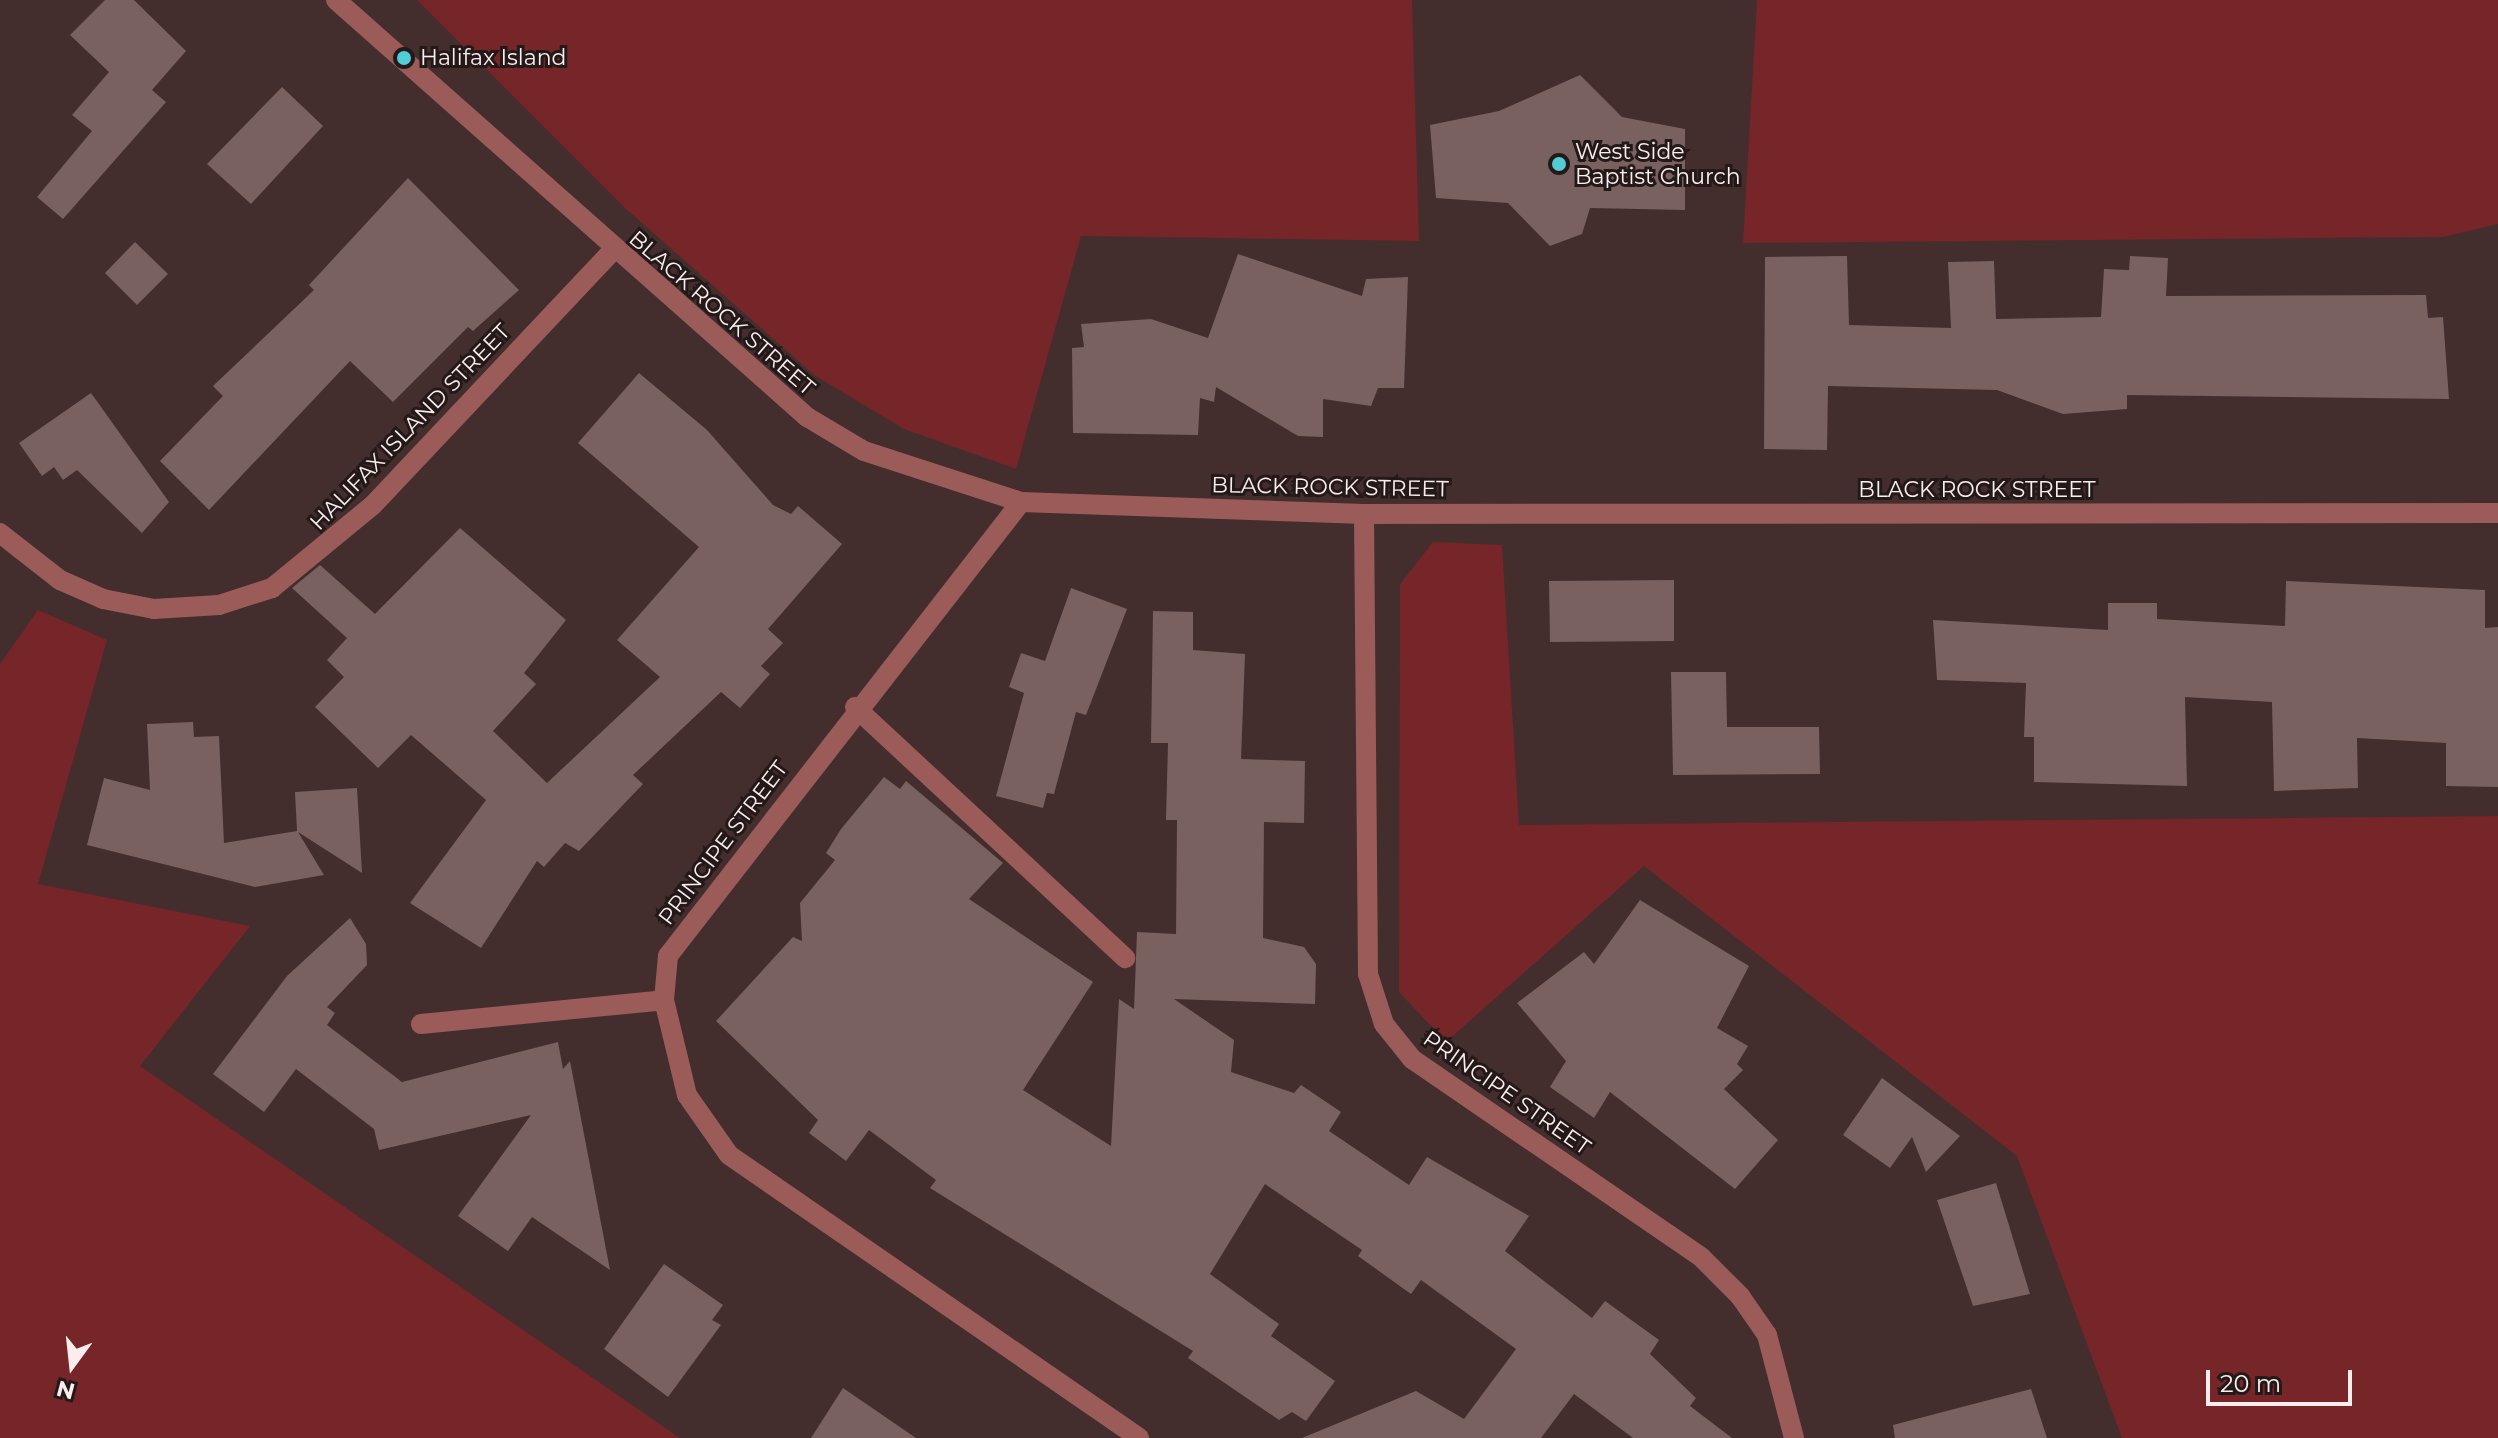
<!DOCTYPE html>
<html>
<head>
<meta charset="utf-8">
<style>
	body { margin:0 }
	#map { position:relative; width:2498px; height:1438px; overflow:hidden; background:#432e2d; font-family:Montserrat,sans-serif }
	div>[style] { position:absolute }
	.green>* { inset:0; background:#762528 }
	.building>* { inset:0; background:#78615f }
	.street>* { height:20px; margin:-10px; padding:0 10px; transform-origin:10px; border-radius:10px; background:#9b5b59 }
	.dots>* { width:22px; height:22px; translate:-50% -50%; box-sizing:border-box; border:4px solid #231919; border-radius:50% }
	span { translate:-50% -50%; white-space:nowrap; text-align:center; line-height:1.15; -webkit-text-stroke:6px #231919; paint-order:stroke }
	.poi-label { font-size:22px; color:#fbedec }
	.left { translate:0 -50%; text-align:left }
	.street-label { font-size:22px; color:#fbedec }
	.north { position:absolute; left:32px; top:1326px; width:80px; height:80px; -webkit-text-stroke:6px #231919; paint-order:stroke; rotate:195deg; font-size:22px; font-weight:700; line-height:32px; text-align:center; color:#fbedec }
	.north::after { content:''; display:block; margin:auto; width:28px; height:36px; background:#fbedec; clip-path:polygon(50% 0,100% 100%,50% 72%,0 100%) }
	.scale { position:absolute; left:2206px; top:1370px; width:146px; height:36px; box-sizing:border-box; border:4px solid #fbedec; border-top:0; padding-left:10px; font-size:24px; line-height:28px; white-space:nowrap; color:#fbedec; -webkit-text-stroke:6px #231919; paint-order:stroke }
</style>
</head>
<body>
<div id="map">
	<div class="green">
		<div style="clip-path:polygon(417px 0,1412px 0,1419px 241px,1081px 236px,1016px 469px,904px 429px,814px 375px,625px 208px)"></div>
		<div style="clip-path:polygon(1757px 0,2498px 0,2498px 224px,2443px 237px,1743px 243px)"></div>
		<div style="clip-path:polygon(1433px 542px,1502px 545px,1519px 825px,2498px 816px,2498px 1438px,2122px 1438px,2017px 1156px,1644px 866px,1446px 1042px,1399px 992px,1400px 584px)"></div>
		<div style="clip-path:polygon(38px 610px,107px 640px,38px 884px,250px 926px,140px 1066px,680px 1438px,0 1438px,0 664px)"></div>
	</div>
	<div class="building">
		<div style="clip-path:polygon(105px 0,134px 0,186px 51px,152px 90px,166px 102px,63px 219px,37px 197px,92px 131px,72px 115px,109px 72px,70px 35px)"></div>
		<div style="clip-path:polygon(1580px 75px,1622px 117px,1685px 129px,1685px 210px,1590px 208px,1582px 234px,1550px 246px,1508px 203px,1436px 198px,1430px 125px,1499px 111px)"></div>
		<div style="clip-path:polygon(282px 87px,323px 126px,251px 204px,207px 164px)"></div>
		<div style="clip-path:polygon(408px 178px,519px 290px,473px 331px,468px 327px,393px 402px,350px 361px,209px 510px,160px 461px,223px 396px,213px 386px,314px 290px,309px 285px)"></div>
		<div style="clip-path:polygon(135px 242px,168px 274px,137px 305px,105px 273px)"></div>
		<div style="clip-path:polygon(1238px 254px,1362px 296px,1366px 279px,1408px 277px,1404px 388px,1378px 388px,1371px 406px,1323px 399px,1323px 437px,1298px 436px,1216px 387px,1214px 402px,1200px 398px,1198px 435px,1073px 433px,1072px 348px,1084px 347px,1081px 324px,1151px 319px,1208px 338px)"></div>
		<div style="clip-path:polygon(1847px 256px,1849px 325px,1951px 328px,1948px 262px,1994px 261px,1996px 319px,2101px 317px,2104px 269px,2129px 270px,2130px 256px,2168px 258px,2166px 296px,2426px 295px,2428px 318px,2443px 317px,2449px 399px,2127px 395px,2127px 409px,2063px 414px,1997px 390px,1828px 386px,1827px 450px,1764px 449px,1765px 257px)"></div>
		<div style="clip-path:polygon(639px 373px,707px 430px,773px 505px,791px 514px,798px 506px,842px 544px,768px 629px,783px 643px,761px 666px,770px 674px,740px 708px,721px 692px,633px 775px,643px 784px,579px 851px,565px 843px,544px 867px,537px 861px,481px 948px,410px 903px,486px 800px,411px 735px,378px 768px,315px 707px,344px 677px,327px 660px,347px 638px,292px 588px,320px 565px,375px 614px,460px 528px,566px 620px,524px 673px,536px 684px,493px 731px,547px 783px,660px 677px,617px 640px,699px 547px,578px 443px)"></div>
		<div style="clip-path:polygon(91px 393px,169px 502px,142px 533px,77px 470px,63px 480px,54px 467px,42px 476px,19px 443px)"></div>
		<div style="clip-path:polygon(1674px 580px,1674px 641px,1550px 642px,1549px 581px)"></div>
		<div style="clip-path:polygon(2286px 581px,2485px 590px,2485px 628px,2498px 627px,2498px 787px,2446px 786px,2446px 743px,2357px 738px,2358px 788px,2274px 791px,2272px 702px,2185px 697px,2187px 786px,2034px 782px,2034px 737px,2024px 737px,2026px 683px,1937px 680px,1933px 620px,2108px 630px,2108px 603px,2157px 603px,2157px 619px,2285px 626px)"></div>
		<div style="clip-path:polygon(1071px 588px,1127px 609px,1086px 715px,1076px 712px,1054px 794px,1047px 793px,1043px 808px,996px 796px,1024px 693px,1009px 687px,1021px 653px,1045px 661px)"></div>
		<div style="clip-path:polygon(1153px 611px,1193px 612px,1193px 650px,1245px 654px,1241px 759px,1305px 761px,1304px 823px,1264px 822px,1263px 938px,1304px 947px,1316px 964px,1315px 1004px,1174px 999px,1234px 1040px,1231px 1072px,1294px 1093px,1301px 1085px,1341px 1112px,1329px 1131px,1409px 1185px,1427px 1157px,1529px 1216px,1505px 1251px,1592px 1318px,1605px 1301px,1659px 1340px,1650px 1354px,1696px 1398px,1690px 1406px,1732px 1438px,1633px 1438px,1574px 1394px,1541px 1438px,1302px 1438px,1416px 1391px,1464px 1419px,1516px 1349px,1421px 1280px,1411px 1294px,1358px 1256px,1362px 1250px,1265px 1184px,1210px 1274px,1279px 1324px,1271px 1336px,1335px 1381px,1306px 1421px,1292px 1412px,1279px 1420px,1188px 1358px,1193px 1351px,930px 1188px,936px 1180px,869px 1130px,846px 1161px,809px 1133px,818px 1120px,716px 1021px,793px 937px,802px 941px,800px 903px,835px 860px,826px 853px,841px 829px,884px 777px,900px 789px,906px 781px,1003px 863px,969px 899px,1093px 982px,1023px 1090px,1111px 1146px,1119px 999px,1134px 1009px,1137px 932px,1176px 934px,1177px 820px,1166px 820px,1168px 743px,1151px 743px)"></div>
		<div style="clip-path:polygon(1671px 672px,1726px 672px,1727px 727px,1819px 727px,1820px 774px,1673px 775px)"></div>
		<div style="clip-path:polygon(193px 722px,194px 737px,219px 736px,224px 843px,297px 831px,295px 792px,357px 788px,362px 873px,298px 832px,324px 875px,255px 887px,87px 845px,104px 778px,150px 790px,147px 724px)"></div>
		<div style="clip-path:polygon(1640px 900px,1749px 966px,1717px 1028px,1748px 1046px,1737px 1064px,1743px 1070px,1724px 1089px,1778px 1140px,1735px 1189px,1610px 1092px,1594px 1118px,1550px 1087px,1566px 1061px,1517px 1003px,1584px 952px,1594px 964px)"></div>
		<div style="clip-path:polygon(350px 918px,366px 944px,367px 965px,327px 1007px,335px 1013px,327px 1025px,402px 1082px,558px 1042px,563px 1069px,570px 1061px,610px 1270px,532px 1217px,508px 1251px,458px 1216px,531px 1115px,379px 1150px,374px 1129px,296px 1069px,264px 1112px,213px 1074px,287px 976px)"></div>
		<div style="clip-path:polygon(1882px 1078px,1960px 1136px,1926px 1172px,1912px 1137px,1890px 1168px,1843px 1135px)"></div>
		<div style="clip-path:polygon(1996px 1183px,2030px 1294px,1973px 1306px,1937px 1200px)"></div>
		<div style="clip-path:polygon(664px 1264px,723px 1305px,712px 1320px,721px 1325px,668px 1397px,604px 1349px)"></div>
		<div style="clip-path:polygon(843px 1388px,916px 1438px,811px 1438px)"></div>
		<div style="clip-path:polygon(2031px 1389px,2047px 1438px,1895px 1438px,1893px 1425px)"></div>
	</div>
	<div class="street">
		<div style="left:336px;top:0;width:629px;rotate:41.52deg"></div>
		<div style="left:807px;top:417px;width:66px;rotate:30.8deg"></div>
		<div style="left:864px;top:451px;width:165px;rotate:18deg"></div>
		<div style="left:1021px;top:502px;width:343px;rotate:2deg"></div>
		<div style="left:1364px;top:514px;width:1134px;rotate:-0.05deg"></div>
		<div style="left:1021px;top:502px;width:575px;rotate:127.87deg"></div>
		<div style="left:668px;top:956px;width:44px;rotate:95.2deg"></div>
		<div style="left:664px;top:1000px;width:98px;rotate:76.4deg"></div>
		<div style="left:687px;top:1095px;width:73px;rotate:55deg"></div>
		<div style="left:729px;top:1155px;width:498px;rotate:34.6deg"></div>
		<div style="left:1364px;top:514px;width:460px;rotate:89.5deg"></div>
		<div style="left:1368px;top:974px;width:52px;rotate:72.3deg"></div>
		<div style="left:1384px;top:1024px;width:45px;rotate:51.3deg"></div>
		<div style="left:1412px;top:1059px;width:350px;rotate:34.4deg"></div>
		<div style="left:1701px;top:1257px;width:55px;rotate:45deg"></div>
		<div style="left:1740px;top:1296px;width:47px;rotate:55.3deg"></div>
		<div style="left:1767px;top:1335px;width:106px;rotate:75.3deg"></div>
		<div style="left:0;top:533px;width:76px;rotate:38.1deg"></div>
		<div style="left:60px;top:580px;width:47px;rotate:23.8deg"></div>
		<div style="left:103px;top:599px;width:52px;rotate:11.1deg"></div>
		<div style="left:154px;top:609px;width:65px;rotate:-3.5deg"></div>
		<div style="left:219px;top:605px;width:56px;rotate:-17.8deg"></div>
		<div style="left:272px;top:588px;width:129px;rotate:-39.4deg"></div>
		<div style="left:372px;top:506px;width:352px;rotate:-46.7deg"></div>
		<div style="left:855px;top:707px;width:369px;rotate:42.9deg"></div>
		<div style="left:421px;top:1024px;width:244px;rotate:-5.6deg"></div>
	</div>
	<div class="dots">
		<div style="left:404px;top:58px;background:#52ccd5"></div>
		<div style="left:1559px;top:164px;background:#52ccd5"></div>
	</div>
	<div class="poi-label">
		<span class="left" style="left:420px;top:58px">Halifax Island</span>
		<span class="left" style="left:1575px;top:164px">West Side<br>Baptist Church</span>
	</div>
	<div class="street-label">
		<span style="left:722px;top:313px;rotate:41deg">BLACK ROCK STREET</span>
		<span style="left:410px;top:427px;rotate:-46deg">HALIFAX ISLAND STREET</span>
		<span style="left:1330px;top:487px;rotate:1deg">BLACK ROCK STREET</span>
		<span style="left:1977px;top:490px">BLACK ROCK STREET</span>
		<span style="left:723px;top:843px;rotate:-53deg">PRINCIPE STREET</span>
		<span style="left:1507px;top:1093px;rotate:35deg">PRINCIPE STREET</span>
	</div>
	<div class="north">N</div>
	<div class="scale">20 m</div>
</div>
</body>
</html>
